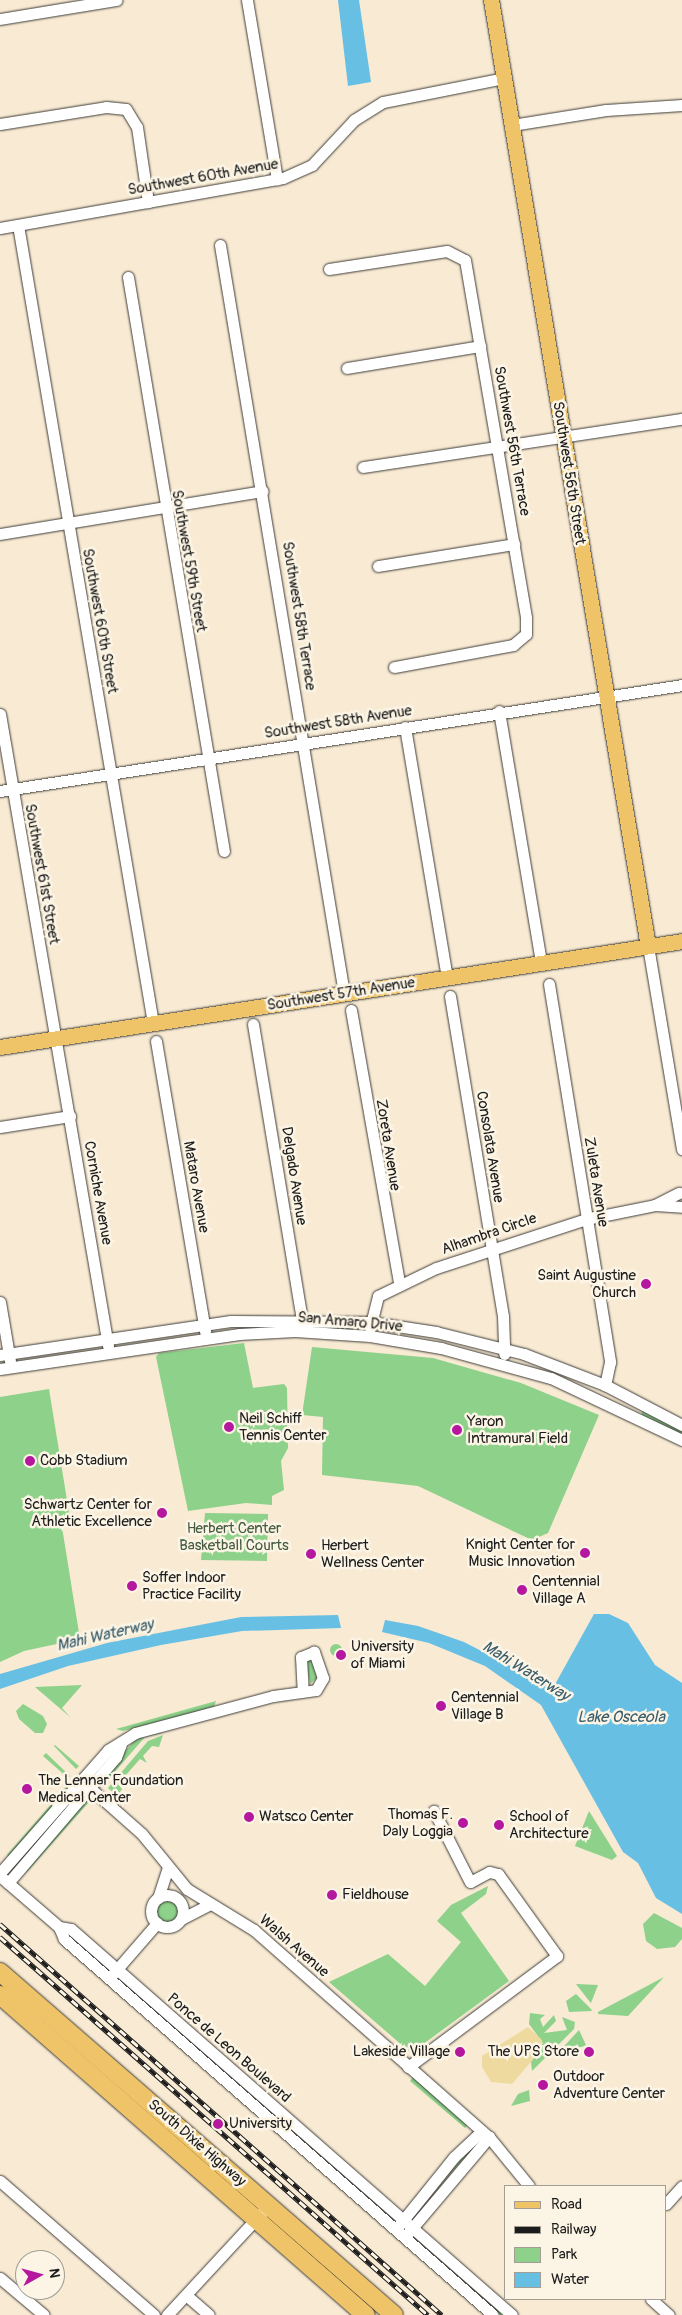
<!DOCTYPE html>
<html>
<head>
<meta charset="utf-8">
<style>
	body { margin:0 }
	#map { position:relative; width:682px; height:2315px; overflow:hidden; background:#f8ead3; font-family:Pangolin,sans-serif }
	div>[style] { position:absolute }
	.green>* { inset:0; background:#8dd18a }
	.round { border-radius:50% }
	.sand>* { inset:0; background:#eeda9e }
	.water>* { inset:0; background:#67bfe4 }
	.roads { filter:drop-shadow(0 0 1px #3d3b37) drop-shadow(0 0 1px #3d3b37) }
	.minor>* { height:11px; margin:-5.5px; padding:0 5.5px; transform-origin:5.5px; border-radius:5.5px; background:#fff }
	.minor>.ring { margin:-5.5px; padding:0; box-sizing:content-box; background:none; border:11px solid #fff; border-radius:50% }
	.major>* { height:15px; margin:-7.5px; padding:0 7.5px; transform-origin:7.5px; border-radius:7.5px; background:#efc469 }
	.highway>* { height:18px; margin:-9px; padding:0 9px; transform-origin:9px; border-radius:9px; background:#efc469 }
	.rail>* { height:4.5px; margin-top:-2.25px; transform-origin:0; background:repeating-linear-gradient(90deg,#fcf5e5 0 8px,#1c1c1c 0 16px); box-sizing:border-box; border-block:1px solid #1c1c1c }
	.dots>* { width:14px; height:14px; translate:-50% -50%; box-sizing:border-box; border:2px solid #fcf5e5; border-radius:50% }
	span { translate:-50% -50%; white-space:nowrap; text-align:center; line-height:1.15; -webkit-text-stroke:5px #fcf5e5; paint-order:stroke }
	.street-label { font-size:15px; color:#1c1c1c }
	.poi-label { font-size:15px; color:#1c1c1c }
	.right { translate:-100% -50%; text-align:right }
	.left { translate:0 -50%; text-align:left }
	.park-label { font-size:15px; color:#445b42 }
	.water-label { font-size:16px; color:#3a5d6c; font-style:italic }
	.legend { position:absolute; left:504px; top:2185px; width:162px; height:115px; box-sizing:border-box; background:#fcf5e5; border:1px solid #a29e95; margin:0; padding:6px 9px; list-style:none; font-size:15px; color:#1c1c1c }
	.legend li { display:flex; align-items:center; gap:10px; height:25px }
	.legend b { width:25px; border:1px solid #a29e95 }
	.north { position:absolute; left:15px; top:2250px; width:50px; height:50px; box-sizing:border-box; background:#fcf5e5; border:1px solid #a29e95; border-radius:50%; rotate:83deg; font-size:14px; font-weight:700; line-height:20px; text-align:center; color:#1c1c1c }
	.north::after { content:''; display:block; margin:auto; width:18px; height:22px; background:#b5179e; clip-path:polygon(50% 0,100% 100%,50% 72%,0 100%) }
</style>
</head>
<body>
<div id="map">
	<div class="green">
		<div style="clip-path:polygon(244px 1343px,253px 1388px,284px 1384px,287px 1388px,288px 1448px,281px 1461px,284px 1490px,272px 1496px,272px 1505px,246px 1503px,188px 1511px,156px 1357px,159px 1353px)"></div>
		<div style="clip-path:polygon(312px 1347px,433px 1358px,521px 1383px,599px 1415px,548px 1533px,532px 1540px,418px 1486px,322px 1475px,323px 1417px,302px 1415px)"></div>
		<div style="clip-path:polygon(49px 1389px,71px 1525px,62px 1527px,80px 1639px,24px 1651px,0 1662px,0 1397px)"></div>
		<div style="clip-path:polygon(642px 1409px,682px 1430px,682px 1435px,642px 1415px)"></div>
		<div style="clip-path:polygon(205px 1513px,268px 1514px,267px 1561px,201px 1560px)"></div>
		<div class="round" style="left:330px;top:1644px;width:12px;height:12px"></div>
		<div style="clip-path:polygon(311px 1657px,317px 1678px,310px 1684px,306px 1659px)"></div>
		<div style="clip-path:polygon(82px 1685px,62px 1708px,70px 1717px,35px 1687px)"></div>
		<div style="clip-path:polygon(216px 1701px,214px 1707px,123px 1731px,116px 1729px)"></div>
		<div style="clip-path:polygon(23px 1704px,43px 1716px,47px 1724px,43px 1733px,35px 1733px,19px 1719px,16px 1711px)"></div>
		<div style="clip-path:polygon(159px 1731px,162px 1733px,145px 1737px,104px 1784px,99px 1780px,135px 1740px)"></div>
		<div style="clip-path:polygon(163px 1735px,159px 1747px,152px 1746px,143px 1756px,147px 1763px,140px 1759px,118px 1784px,122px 1789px,117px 1796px,108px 1788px,148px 1741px)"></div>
		<div style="clip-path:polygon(55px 1745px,79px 1766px,76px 1769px,54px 1746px)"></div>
		<div style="clip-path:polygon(46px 1753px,70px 1776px,68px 1778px,43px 1756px)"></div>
		<div style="clip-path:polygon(67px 1786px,69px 1787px,9px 1857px,7px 1855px)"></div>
		<div style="clip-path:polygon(86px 1801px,88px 1803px,27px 1872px,25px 1871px)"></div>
		<div style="clip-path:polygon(589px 1811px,617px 1856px,612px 1860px,575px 1846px)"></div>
		<div style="clip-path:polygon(488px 1886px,486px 1894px,461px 1913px,509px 1981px,411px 2053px,329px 1982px,388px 1954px,425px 1986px,461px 1942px,437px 1921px,451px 1905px)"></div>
		<div class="round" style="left:156px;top:1899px;width:24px;height:24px"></div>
		<div style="clip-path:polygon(654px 1913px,682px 1928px,682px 1939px,675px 1947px,657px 1949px,646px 1941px,643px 1924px)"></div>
		<div style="clip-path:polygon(664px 1977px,628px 2016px,598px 2014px,598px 2012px)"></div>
		<div style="clip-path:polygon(122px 1979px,297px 2132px,120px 1981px)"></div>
		<div style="clip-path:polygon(576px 1984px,598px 1985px,591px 2003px,590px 2002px)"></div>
		<div style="clip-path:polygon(576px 1994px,591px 2009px,592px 2011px,569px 2012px,566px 2001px)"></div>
		<div style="clip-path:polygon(530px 2013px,545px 2015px,540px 2019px,543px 2027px,554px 2015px,556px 2021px,544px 2033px,567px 2030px,562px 2017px,575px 2022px,574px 2029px,532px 2071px,531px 2062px,543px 2043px,529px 2024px)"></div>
		<div style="clip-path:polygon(579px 2030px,586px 2045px,556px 2058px,557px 2054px)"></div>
		<div style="clip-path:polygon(413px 2077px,468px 2125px,465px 2128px,410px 2081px)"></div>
		<div style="clip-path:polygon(529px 2090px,530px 2101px,511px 2106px,518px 2094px)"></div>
		<div style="clip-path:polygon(476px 2145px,429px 2197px,427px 2198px,450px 2165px)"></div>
		<div style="clip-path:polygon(448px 2266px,505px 2315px,500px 2315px)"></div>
	</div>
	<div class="sand">
		<div style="clip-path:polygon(528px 2027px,542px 2040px,541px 2050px,512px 2084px,491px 2082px,482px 2067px,482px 2056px)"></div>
	</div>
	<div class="water">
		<div style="clip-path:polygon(338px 0,359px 0,371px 82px,348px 86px)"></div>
		<div style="clip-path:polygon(594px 1614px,609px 1614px,628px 1623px,655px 1665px,682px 1683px,682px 1914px,656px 1898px,638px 1863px,623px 1852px,541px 1705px,485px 1666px,429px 1643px,382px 1632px,385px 1620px,418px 1626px,464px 1642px,553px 1688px)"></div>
		<div style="clip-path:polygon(338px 1615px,341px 1628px,242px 1631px,161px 1645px,68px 1666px,0 1689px,0 1674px,107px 1643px,241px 1617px)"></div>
	</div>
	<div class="roads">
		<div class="minor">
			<div style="left:247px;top:0;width:182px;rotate:80.5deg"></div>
			<div style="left:0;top:19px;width:118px;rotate:-9.3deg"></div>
			<div style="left:0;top:124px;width:107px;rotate:-9.1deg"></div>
			<div style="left:106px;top:107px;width:20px;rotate:6deg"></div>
			<div style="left:126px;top:109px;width:21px;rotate:59deg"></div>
			<div style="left:137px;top:127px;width:76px;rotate:81.7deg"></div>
			<div style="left:512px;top:125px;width:95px;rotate:-9.1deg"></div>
			<div style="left:606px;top:110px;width:76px;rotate:-3.8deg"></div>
			<div style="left:18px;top:225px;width:809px;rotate:80.4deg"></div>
			<div style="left:0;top:228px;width:287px;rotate:-10deg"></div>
			<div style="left:283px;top:178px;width:32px;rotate:-24deg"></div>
			<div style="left:312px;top:165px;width:62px;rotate:-47deg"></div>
			<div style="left:354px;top:120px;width:34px;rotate:-32deg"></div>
			<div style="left:383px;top:102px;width:123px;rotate:-11.2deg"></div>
			<div style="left:220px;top:245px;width:758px;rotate:80.59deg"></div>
			<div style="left:329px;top:269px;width:119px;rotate:-8.7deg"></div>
			<div style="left:447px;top:251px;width:20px;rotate:27deg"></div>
			<div style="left:465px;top:260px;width:363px;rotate:80.3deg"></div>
			<div style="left:526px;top:618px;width:16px;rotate:90deg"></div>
			<div style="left:526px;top:634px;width:17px;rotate:140deg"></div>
			<div style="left:513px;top:645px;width:121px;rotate:169.5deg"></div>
			<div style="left:128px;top:277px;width:582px;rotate:80.51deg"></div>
			<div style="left:347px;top:368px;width:135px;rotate:-9.4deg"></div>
			<div style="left:363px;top:467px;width:323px;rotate:-8.6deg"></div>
			<div style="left:0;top:534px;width:266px;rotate:-9.3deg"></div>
			<div style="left:378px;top:566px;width:138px;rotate:-9.2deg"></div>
			<div style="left:499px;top:711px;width:254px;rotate:80.5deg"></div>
			<div style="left:0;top:714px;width:641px;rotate:80.3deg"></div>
			<div style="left:405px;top:727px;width:254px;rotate:80.5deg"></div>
			<div style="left:0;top:791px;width:690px;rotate:-8.83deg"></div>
			<div style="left:648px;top:946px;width:206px;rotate:80.5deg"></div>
			<div style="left:549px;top:984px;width:383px;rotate:80.8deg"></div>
			<div style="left:610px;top:1362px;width:24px;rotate:102deg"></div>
			<div style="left:450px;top:996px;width:324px;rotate:80.6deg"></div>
			<div style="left:503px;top:1316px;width:38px;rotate:88deg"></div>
			<div style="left:351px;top:1010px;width:277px;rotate:80deg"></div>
			<div style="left:253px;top:1024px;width:305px;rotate:80.6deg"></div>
			<div style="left:156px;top:1041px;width:295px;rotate:80.4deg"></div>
			<div style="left:0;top:1127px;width:71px;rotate:-8.9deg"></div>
			<div style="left:655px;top:1205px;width:27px;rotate:-27deg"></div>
			<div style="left:0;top:1302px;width:60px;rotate:80.4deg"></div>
			<div style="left:370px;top:1328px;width:33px;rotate:-76deg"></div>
			<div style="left:378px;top:1296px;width:64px;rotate:-25.8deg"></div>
			<div style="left:436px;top:1268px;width:158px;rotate:-18.1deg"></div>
			<div style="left:586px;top:1219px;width:70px;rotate:-11.5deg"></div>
			<div style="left:655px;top:1205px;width:27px;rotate:4deg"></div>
			<div style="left:0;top:1355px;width:233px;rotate:-8.4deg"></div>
			<div style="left:231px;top:1321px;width:140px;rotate:0.4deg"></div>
			<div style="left:371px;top:1322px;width:66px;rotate:8.7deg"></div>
			<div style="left:436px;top:1332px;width:91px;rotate:14deg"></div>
			<div style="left:524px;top:1354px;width:87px;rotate:20.9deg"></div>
			<div style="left:605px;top:1385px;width:87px;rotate:27.5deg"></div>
			<div style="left:0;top:1369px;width:242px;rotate:-8.3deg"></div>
			<div style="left:239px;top:1334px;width:56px;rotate:-3.1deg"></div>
			<div style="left:295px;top:1331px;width:75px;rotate:3.8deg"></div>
			<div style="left:370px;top:1336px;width:72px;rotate:9.6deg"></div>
			<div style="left:441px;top:1348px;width:114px;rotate:15.3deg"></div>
			<div style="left:551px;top:1378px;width:145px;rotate:25.3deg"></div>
			<div style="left:81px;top:1780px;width:81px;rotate:41.5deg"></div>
			<div style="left:142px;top:1834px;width:71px;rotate:50.7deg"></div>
			<div style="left:187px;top:1889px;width:79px;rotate:31.5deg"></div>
			<div style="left:254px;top:1930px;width:313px;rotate:41.4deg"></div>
			<div style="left:489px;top:2137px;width:63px;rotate:50.8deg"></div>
			<div style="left:0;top:1873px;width:164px;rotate:-48.7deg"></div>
			<div style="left:108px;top:1750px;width:32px;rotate:-32deg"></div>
			<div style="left:135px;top:1733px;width:143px;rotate:-15deg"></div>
			<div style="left:273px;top:1696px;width:43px;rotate:-7.9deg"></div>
			<div style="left:316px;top:1690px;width:14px;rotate:-60deg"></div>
			<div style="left:323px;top:1678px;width:28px;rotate:-109deg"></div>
			<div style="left:314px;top:1652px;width:14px;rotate:159deg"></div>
			<div style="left:301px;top:1657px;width:34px;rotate:87deg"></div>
			<div style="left:0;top:1876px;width:78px;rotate:40.8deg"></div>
			<div style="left:59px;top:1927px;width:13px;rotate:67deg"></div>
			<div style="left:64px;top:1939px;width:570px;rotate:41.23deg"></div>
			<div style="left:8px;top:1883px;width:166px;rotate:-49.4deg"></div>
			<div style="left:116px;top:1757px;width:14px;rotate:-69deg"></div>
			<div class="ring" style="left:151px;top:1895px;width:21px;height:21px"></div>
			<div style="left:158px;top:1898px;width:32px;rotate:-72deg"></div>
			<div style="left:181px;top:1919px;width:31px;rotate:-27deg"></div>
			<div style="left:59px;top:1927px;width:12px;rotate:9deg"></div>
			<div style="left:71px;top:1929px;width:586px;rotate:41.2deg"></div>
			<div style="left:112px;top:1975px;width:69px;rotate:-49.1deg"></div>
			<div style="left:408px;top:2067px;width:186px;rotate:-36.7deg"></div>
			<div style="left:557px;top:1956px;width:101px;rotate:-125.7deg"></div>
			<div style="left:498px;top:1874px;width:9px;rotate:-167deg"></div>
			<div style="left:489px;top:1872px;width:21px;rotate:152deg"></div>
			<div style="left:470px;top:1882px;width:80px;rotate:-116.9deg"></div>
			<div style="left:0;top:2181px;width:204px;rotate:41deg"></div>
			<div style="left:666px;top:2204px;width:24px;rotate:-48deg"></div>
			<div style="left:400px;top:2224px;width:86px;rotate:-51.1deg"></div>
			<div style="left:454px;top:2157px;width:38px;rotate:-43deg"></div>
			<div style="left:408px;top:2233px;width:126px;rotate:-49.8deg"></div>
			<div style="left:0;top:2278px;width:57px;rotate:40.1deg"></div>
			<div style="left:186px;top:2295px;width:30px;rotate:41deg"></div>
			<div style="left:651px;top:2299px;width:24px;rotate:42deg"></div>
			<div style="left:167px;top:2315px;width:150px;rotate:-47.2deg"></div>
		</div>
		<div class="major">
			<div style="left:491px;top:0;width:959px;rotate:80.58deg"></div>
			<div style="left:0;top:1047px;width:690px;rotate:-8.83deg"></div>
		</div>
		<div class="highway">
			<div style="left:0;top:1972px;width:522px;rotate:41.04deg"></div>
			<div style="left:0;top:1995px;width:486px;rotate:41.2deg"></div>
		</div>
	</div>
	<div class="rail">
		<div style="left:0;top:1924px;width:590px;rotate:41.5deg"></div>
		<div style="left:0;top:1937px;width:571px;rotate:41.45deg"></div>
	</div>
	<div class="dots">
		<div style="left:646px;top:1284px;background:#b5179e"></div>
		<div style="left:229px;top:1427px;background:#b5179e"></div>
		<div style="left:457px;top:1430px;background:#b5179e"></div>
		<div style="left:30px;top:1461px;background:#b5179e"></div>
		<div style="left:162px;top:1513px;background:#b5179e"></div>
		<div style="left:585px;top:1553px;background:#b5179e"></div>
		<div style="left:311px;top:1554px;background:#b5179e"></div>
		<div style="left:132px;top:1586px;background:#b5179e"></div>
		<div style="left:522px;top:1590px;background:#b5179e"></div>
		<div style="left:341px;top:1655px;background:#b5179e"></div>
		<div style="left:441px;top:1706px;background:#b5179e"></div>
		<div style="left:27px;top:1789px;background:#b5179e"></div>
		<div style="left:249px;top:1817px;background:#b5179e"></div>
		<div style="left:463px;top:1823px;background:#b5179e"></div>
		<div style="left:499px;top:1825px;background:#b5179e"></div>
		<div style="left:332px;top:1895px;background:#b5179e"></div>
		<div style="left:460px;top:2052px;background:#b5179e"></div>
		<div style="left:589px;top:2052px;background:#b5179e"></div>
		<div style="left:543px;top:2085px;background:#b5179e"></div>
		<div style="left:218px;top:2124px;background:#b5179e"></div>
	</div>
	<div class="street-label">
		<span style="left:203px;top:177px;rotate:-10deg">Southwest 60th Avenue</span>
		<span style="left:512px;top:441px;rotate:80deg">Southwest 56th Terrace</span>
		<span style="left:569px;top:473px;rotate:81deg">Southwest 56th Street</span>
		<span style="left:189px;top:561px;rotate:80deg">Southwest 59th Street</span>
		<span style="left:299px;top:616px;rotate:81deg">Southwest 58th Terrace</span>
		<span style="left:100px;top:621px;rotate:80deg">Southwest 60th Street</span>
		<span style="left:338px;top:722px;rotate:-9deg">Southwest 58th Avenue</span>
		<span style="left:42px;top:874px;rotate:80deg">Southwest 61st Street</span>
		<span style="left:341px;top:994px;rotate:-9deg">Southwest 57th Avenue</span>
		<span style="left:388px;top:1145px;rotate:81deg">Zoreta Avenue</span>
		<span style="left:490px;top:1147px;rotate:81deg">Consolata Avenue</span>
		<span style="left:294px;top:1176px;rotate:81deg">Delgado Avenue</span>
		<span style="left:596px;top:1182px;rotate:81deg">Zuleta Avenue</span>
		<span style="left:196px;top:1187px;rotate:80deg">Mataro Avenue</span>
		<span style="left:98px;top:1193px;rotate:80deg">Corniche Avenue</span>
		<span style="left:489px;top:1234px;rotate:-19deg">Alhambra Circle</span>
		<span style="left:350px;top:1322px;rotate:5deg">San Amaro Drive</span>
		<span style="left:294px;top:1946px;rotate:41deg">Walsh Avenue</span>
		<span style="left:229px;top:2048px;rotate:41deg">Ponce de Leon Boulevard</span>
		<span style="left:197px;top:2143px;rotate:41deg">South Dixie Highway</span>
	</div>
	<div class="poi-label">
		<span class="right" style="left:636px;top:1284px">Saint Augustine<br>Church</span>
		<span class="left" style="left:239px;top:1427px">Neil Schiff<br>Tennis Center</span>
		<span class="left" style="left:467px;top:1430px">Yaron<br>Intramural Field</span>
		<span class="left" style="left:40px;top:1461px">Cobb Stadium</span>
		<span class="right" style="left:152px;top:1513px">Schwartz Center for<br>Athletic Excellence</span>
		<span class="right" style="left:575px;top:1553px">Knight Center for<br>Music Innovation</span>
		<span class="left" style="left:321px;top:1554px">Herbert<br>Wellness Center</span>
		<span class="left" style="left:142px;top:1586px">Soffer Indoor<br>Practice Facility</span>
		<span class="left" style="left:532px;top:1590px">Centennial<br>Village A</span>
		<span class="left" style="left:351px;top:1655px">University<br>of Miami</span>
		<span class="left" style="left:451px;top:1706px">Centennial<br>Village B</span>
		<span class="left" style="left:38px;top:1789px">The Lennar Foundation<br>Medical Center</span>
		<span class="right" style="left:453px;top:1823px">Thomas F.<br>Daly Loggia</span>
		<span class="left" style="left:509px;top:1825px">School of<br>Architecture</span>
		<span class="left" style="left:259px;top:1817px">Watsco Center</span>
		<span class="left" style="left:342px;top:1895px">Fieldhouse</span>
		<span class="right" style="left:450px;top:2052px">Lakeside Village</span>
		<span class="right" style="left:579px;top:2052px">The UPS Store</span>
		<span class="left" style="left:553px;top:2085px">Outdoor<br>Adventure Center</span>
		<span class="left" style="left:229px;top:2124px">University</span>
	</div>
	<div class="park-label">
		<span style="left:234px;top:1537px">Herbert Center<br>Basketball Courts</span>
	</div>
	<div class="water-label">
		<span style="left:105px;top:1635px;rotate:-13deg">Mahi Waterway</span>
		<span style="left:526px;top:1671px;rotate:32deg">Mahi Waterway</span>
		<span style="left:621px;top:1717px">Lake Osceola</span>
	</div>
	<ul class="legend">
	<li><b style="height:6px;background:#efc469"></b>Road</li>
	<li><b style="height:6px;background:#1c1c1c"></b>Railway</li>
	<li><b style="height:14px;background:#8dd18a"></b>Park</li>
	<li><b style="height:14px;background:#67bfe4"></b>Water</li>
	</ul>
	<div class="north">N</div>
</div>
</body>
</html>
